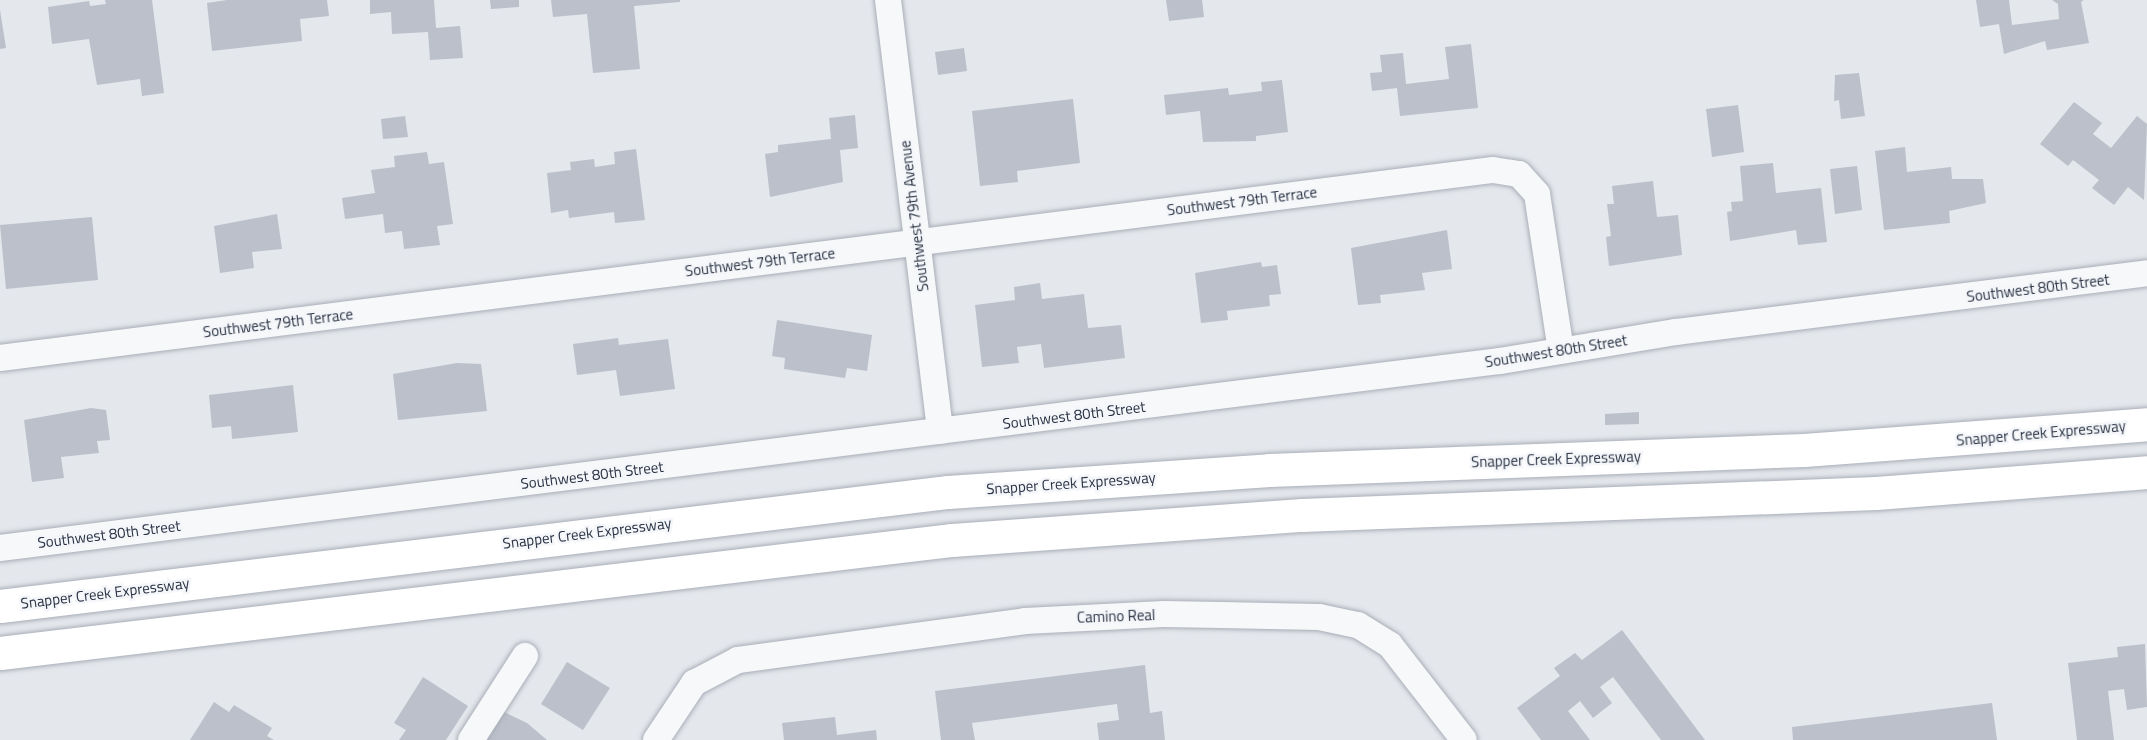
<!DOCTYPE html>
<html>
<head>
<meta charset="utf-8">
<style>
	body { margin:0 }
	#map { position:relative; width:2147px; height:740px; overflow:hidden; background:#e4e7ec; font-family:"Titillium Web",sans-serif }
	div>[style] { position:absolute }
	.building>* { inset:0; background:#bbc0ca }
	.roads { filter:drop-shadow(0 0 2px #a9aeb7) drop-shadow(0 0 2px #a9aeb7) }
	.minor>* { height:26px; margin:-13px; padding:0 13px; transform-origin:13px; border-radius:13px; background:#f7f8fa }
	.highway>* { height:33px; margin:-16.5px; padding:0 16.5px; transform-origin:16.5px; border-radius:16.5px; background:#fff }
	span { translate:-50% -50%; white-space:nowrap; text-align:center; line-height:1.15; -webkit-text-stroke:5px #f4f6f9; paint-order:stroke }
	.street-label { font-size:15px; color:#2b3445 }
</style>
</head>
<body>
<div id="map">
	<div class="building">
		<div style="clip-path:polygon(105px 0,152px 0,164px 93px,142px 96px,140px 79px,97px 85px,89px 39px,52px 44px,48px 7px,89px 1px,90px 6px,106px 4px)"></div>
		<div style="clip-path:polygon(227px 0,327px 0,329px 16px,300px 19px,302px 41px,212px 51px,207px 3px)"></div>
		<div style="clip-path:polygon(370px 0,434px 0,436px 28px,460px 26px,463px 58px,430px 60px,428px 32px,392px 34px,391px 12px,370px 14px)"></div>
		<div style="clip-path:polygon(490px 0,519px 0,519px 7px,491px 9px)"></div>
		<div style="clip-path:polygon(551px 0,680px 0,680px 2px,634px 6px,640px 69px,593px 73px,587px 14px,553px 17px)"></div>
		<div style="clip-path:polygon(1166px 0,1202px 0,1204px 17px,1169px 21px)"></div>
		<div style="clip-path:polygon(1976px 0,2009px 0,2012px 25px,2059px 19px,2058px 4px,2052px 0,2084px 0,2081px 2px,2089px 43px,2047px 50px,2045px 41px,2004px 54px,1999px 24px,1980px 27px)"></div>
		<div style="clip-path:polygon(0 10px,6px 48px,0 49px)"></div>
		<div style="clip-path:polygon(1471px 44px,1478px 108px,1400px 116px,1397px 88px,1372px 91px,1370px 73px,1382px 72px,1380px 55px,1403px 53px,1406px 84px,1449px 79px,1445px 47px)"></div>
		<div style="clip-path:polygon(964px 48px,967px 71px,938px 75px,935px 52px)"></div>
		<div style="clip-path:polygon(1859px 73px,1865px 116px,1841px 119px,1839px 100px,1834px 101px,1835px 75px)"></div>
		<div style="clip-path:polygon(1282px 80px,1288px 132px,1256px 136px,1256px 141px,1203px 142px,1200px 111px,1166px 115px,1164px 95px,1228px 88px,1229px 95px,1262px 91px,1261px 82px)"></div>
		<div style="clip-path:polygon(1073px 99px,1080px 163px,1017px 171px,1018px 182px,980px 186px,972px 111px)"></div>
		<div style="clip-path:polygon(2074px 102px,2102px 123px,2093px 134px,2111px 148px,2137px 116px,2147px 124px,2144px 200px,2128px 187px,2114px 205px,2092px 188px,2099px 180px,2073px 160px,2068px 166px,2040px 144px)"></div>
		<div style="clip-path:polygon(1738px 105px,1744px 152px,1712px 157px,1706px 109px)"></div>
		<div style="clip-path:polygon(855px 115px,858px 148px,840px 150px,843px 182px,770px 197px,765px 154px,778px 152px,778px 145px,831px 139px,829px 118px)"></div>
		<div style="clip-path:polygon(405px 116px,408px 137px,383px 139px,381px 119px)"></div>
		<div style="clip-path:polygon(1905px 147px,1907px 172px,1951px 167px,1952px 179px,1983px 179px,1986px 203px,1949px 211px,1950px 223px,1884px 230px,1875px 151px)"></div>
		<div style="clip-path:polygon(636px 149px,645px 220px,615px 223px,614px 212px,569px 218px,568px 210px,551px 213px,547px 173px,571px 170px,570px 162px,594px 159px,595px 167px,615px 164px,614px 152px)"></div>
		<div style="clip-path:polygon(427px 152px,429px 164px,444px 162px,453px 224px,437px 226px,440px 245px,404px 249px,402px 231px,385px 233px,383px 214px,345px 219px,342px 198px,375px 193px,371px 170px,395px 167px,394px 156px)"></div>
		<div style="clip-path:polygon(1773px 163px,1776px 193px,1821px 188px,1827px 242px,1798px 245px,1796px 230px,1730px 241px,1727px 212px,1732px 211px,1731px 202px,1743px 201px,1740px 166px)"></div>
		<div style="clip-path:polygon(1857px 166px,1862px 210px,1835px 214px,1830px 169px)"></div>
		<div style="clip-path:polygon(1653px 181px,1657px 217px,1678px 215px,1682px 255px,1609px 266px,1606px 237px,1611px 236px,1607px 204px,1614px 204px,1612px 186px)"></div>
		<div style="clip-path:polygon(277px 214px,282px 249px,252px 252px,254px 268px,220px 273px,214px 226px)"></div>
		<div style="clip-path:polygon(92px 217px,98px 280px,6px 289px,0 225px)"></div>
		<div style="clip-path:polygon(1447px 230px,1452px 269px,1422px 273px,1425px 290px,1380px 295px,1381px 303px,1358px 305px,1351px 248px)"></div>
		<div style="clip-path:polygon(1261px 262px,1262px 267px,1277px 265px,1281px 294px,1269px 295px,1270px 306px,1227px 311px,1228px 320px,1201px 323px,1195px 273px)"></div>
		<div style="clip-path:polygon(1040px 283px,1042px 299px,1084px 294px,1088px 328px,1121px 325px,1125px 358px,1044px 368px,1041px 344px,1017px 347px,1019px 363px,982px 367px,975px 305px,1015px 300px,1014px 287px)"></div>
		<div style="clip-path:polygon(777px 320px,872px 335px,867px 371px,847px 368px,845px 378px,784px 369px,785px 358px,772px 356px)"></div>
		<div style="clip-path:polygon(618px 338px,619px 345px,668px 339px,675px 389px,620px 396px,616px 370px,577px 375px,573px 344px)"></div>
		<div style="clip-path:polygon(457px 363px,481px 364px,487px 411px,398px 420px,393px 374px)"></div>
		<div style="clip-path:polygon(293px 385px,298px 432px,232px 439px,231px 426px,212px 428px,209px 395px)"></div>
		<div style="clip-path:polygon(91px 408px,106px 410px,110px 440px,97px 441px,99px 453px,61px 457px,64px 478px,32px 482px,24px 420px)"></div>
		<div style="clip-path:polygon(1639px 412px,1639px 424px,1605px 425px,1605px 414px)"></div>
		<div style="clip-path:polygon(1622px 630px,1705px 740px,1661px 740px,1613px 677px,1600px 687px,1612px 703px,1593px 718px,1580px 701px,1568px 711px,1590px 740px,1541px 740px,1517px 708px,1560px 676px,1554px 668px,1575px 653px,1582px 660px)"></div>
		<div style="clip-path:polygon(2145px 644px,2147px 707px,2127px 710px,2124px 689px,2108px 691px,2114px 740px,2077px 740px,2068px 663px,2118px 657px,2117px 647px)"></div>
		<div style="clip-path:polygon(567px 662px,610px 688px,583px 730px,541px 704px)"></div>
		<div style="clip-path:polygon(1145px 665px,1150px 713px,1162px 711px,1165px 740px,1099px 740px,1097px 723px,1119px 720px,1117px 704px,972px 723px,975px 740px,941px 740px,935px 691px)"></div>
		<div style="clip-path:polygon(423px 677px,468px 706px,446px 740px,399px 740px,406px 730px,394px 723px)"></div>
		<div style="clip-path:polygon(214px 702px,229px 712px,234px 705px,272px 728px,267px 736px,274px 740px,190px 740px)"></div>
		<div style="clip-path:polygon(1992px 703px,1997px 740px,1793px 740px,1792px 727px)"></div>
		<div style="clip-path:polygon(504px 712px,527px 723px,547px 740px,486px 740px)"></div>
		<div style="clip-path:polygon(835px 717px,837px 735px,876px 730px,877px 740px,784px 740px,782px 723px)"></div>
	</div>
	<div class="roads">
		<div class="minor">
			<div style="left:888px;top:0;width:434px;rotate:83.1deg"></div>
			<div style="left:0;top:358px;width:1505px;rotate:-7.18deg"></div>
			<div style="left:1493px;top:170px;width:26px;rotate:9deg"></div>
			<div style="left:1519px;top:174px;width:27px;rotate:48deg"></div>
			<div style="left:1537px;top:194px;width:158px;rotate:81.3deg"></div>
			<div style="left:0;top:548px;width:1512px;rotate:-7.11deg"></div>
			<div style="left:1500px;top:361px;width:178px;rotate:-9.4deg"></div>
			<div style="left:1676px;top:332px;width:475px;rotate:-7.1deg"></div>
			<div style="left:471px;top:740px;width:100px;rotate:-57.3deg"></div>
			<div style="left:656px;top:740px;width:69px;rotate:-56.3deg"></div>
			<div style="left:694px;top:683px;width:50px;rotate:-27.6deg"></div>
			<div style="left:738px;top:660px;width:290px;rotate:-7.7deg"></div>
			<div style="left:1025px;top:621px;width:139px;rotate:-2.9deg"></div>
			<div style="left:1164px;top:614px;width:155px;rotate:1.1deg"></div>
			<div style="left:1319px;top:617px;width:40px;rotate:12deg"></div>
			<div style="left:1358px;top:625px;width:38px;rotate:32deg"></div>
			<div style="left:1390px;top:645px;width:120px;rotate:52.1deg"></div>
		</div>
		<div class="highway">
			<div style="left:0;top:606px;width:955px;rotate:-6.86deg"></div>
			<div style="left:948px;top:492px;width:322px;rotate:-3.9deg"></div>
			<div style="left:1269px;top:470px;width:535px;rotate:-2.14deg"></div>
			<div style="left:1804px;top:450px;width:344px;rotate:-4.3deg"></div>
			<div style="left:0;top:653px;width:959px;rotate:-6.77deg"></div>
			<div style="left:952px;top:540px;width:351px;rotate:-4.1deg"></div>
			<div style="left:1302px;top:515px;width:574px;rotate:-2.19deg"></div>
			<div style="left:1876px;top:493px;width:272px;rotate:-4.4deg"></div>
		</div>
	</div>
	<div class="street-label">
		<span style="left:1242px;top:201px;rotate:-7deg">Southwest 79th Terrace</span>
		<span style="left:914px;top:216px;rotate:-97deg">Southwest 79th Avenue</span>
		<span style="left:760px;top:262px;rotate:-7deg">Southwest 79th Terrace</span>
		<span style="left:2038px;top:288px;rotate:-7deg">Southwest 80th Street</span>
		<span style="left:278px;top:323px;rotate:-7deg">Southwest 79th Terrace</span>
		<span style="left:1556px;top:351px;rotate:-9deg">Southwest 80th Street</span>
		<span style="left:1074px;top:415px;rotate:-7deg">Southwest 80th Street</span>
		<span style="left:2041px;top:433px;rotate:-5deg">Snapper Creek Expressway</span>
		<span style="left:1556px;top:459px;rotate:-2deg">Snapper Creek Expressway</span>
		<span style="left:592px;top:475px;rotate:-7deg">Southwest 80th Street</span>
		<span style="left:1071px;top:483px;rotate:-4deg">Snapper Creek Expressway</span>
		<span style="left:587px;top:533px;rotate:-7deg">Snapper Creek Expressway</span>
		<span style="left:109px;top:534px;rotate:-7deg">Southwest 80th Street</span>
		<span style="left:105px;top:593px;rotate:-7deg">Snapper Creek Expressway</span>
		<span style="left:1116px;top:616px;rotate:-2deg">Camino Real</span>
	</div>
</div>
</body>
</html>
